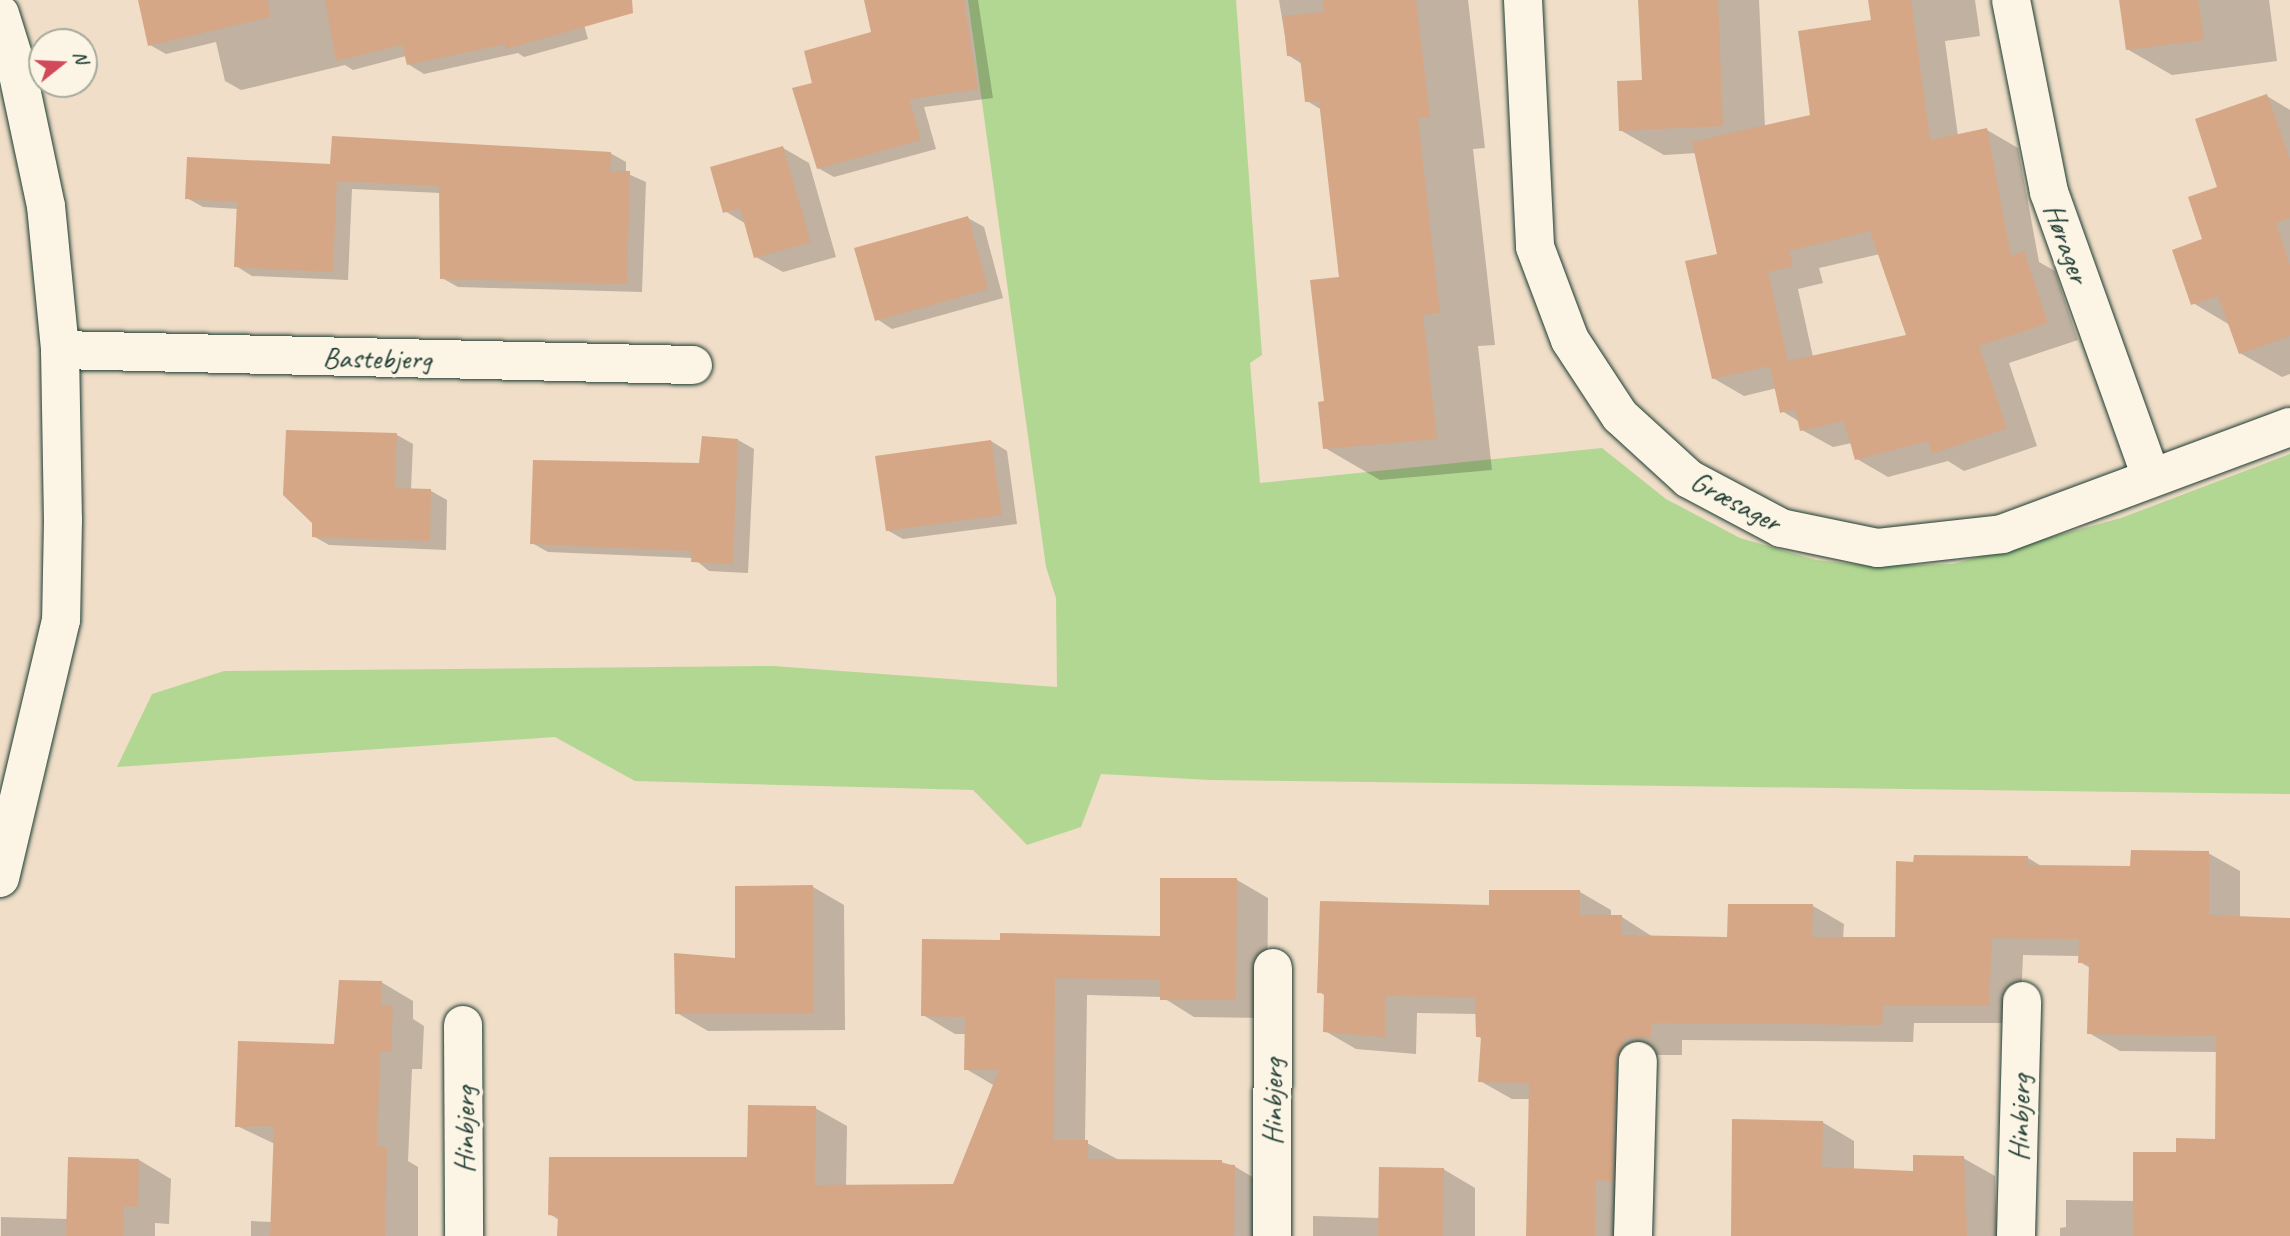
<!DOCTYPE html>
<html>
<head>
<meta charset="utf-8">
<style>
	body { margin:0 }
	#map { position:relative; width:2290px; height:1236px; overflow:hidden; background:#f0dec8; font-family:Caveat,sans-serif }
	div>[style] { position:absolute }
	.green>* { inset:0; background:#b2d792 }
	.shadow>* { inset:0; background:#0003 }
	.building>* { inset:0; background:#d5a786 }
	.roads { filter:drop-shadow(0 0 2px #1f3d34) drop-shadow(0 0 2px #1f3d34) }
	.street>* { height:38px; margin:-19px; padding:0 19px; transform-origin:19px; border-radius:19px; background:#fcf5e5 }
	.secondary>* { height:38px; margin:-19px; padding:0 19px; transform-origin:19px; border-radius:19px; background:#fcf5e5 }
	span { translate:-50% -50%; white-space:nowrap; text-align:center; line-height:1.15; -webkit-text-stroke:7px #fcf5e5; paint-order:stroke }
	.street-label { font-size:30px; color:#1f3d34 }
	.north { position:absolute; left:28px; top:28px; width:70px; height:70px; box-sizing:border-box; background:#fcf5e5; border:2px solid #a4ab9e; border-radius:50%; rotate:72deg; font-size:19px; font-weight:700; line-height:28px; text-align:center; color:#1f3d34 }
	.north::after { content:''; display:block; margin:auto; width:24px; height:32px; background:#d1495b; clip-path:polygon(50% 0,100% 100%,50% 72%,0 100%) }
</style>
</head>
<body>
<div id="map">
	<div class="green">
		<div style="clip-path:polygon(968px 0,1236px 0,1262px 355px,1250px 363px,1260px 483px,1602px 448px,1666px 499px,1740px 538px,1816px 560px,1870px 566px,1953px 564px,2121px 518px,2290px 454px,2290px 794px,1210px 780px,1101px 774px,1081px 827px,1027px 845px,973px 790px,635px 781px,555px 737px,117px 767px,152px 694px,224px 671px,773px 666px,1057px 687px,1056px 598px,1046px 567px)"></div>
	</div>
	<div class="shadow">
		<div style="clip-path:polygon(140px 0,577px 0,588px 39px,524px 57px,518px 53px,424px 74px,408px 64px,406px 56px,353px 70px,345px 65px,241px 90px,225px 81px,216px 42px,166px 54px,150px 45px)"></div>
		<div style="clip-path:polygon(883px 0,978px 0,993px 98px,924px 107px,936px 149px,834px 177px,818px 168px,815px 84px,873px 33px)"></div>
		<div style="clip-path:polygon(1279px 0,1468px 0,1485px 148px,1473px 149px,1495px 345px,1478px 346px,1492px 470px,1380px 480px,1325px 448px,1341px 279px,1322px 110px,1307px 101px,1302px 64px,1288px 55px)"></div>
		<div style="clip-path:polygon(evenodd,1640px 0,1759px 0,1765px 127px,1812px 116px,1873px 22px,1869px 0,1975px 0,1980px 36px,1945px 41px,1958px 136px,1987px 130px,2018px 148px,2039px 262px,2055px 271px,2078px 340px,2009px 363px,2037px 446px,1964px 471px,1948px 461px,1888px 477px,1857px 459px,1852px 443px,1833px 447px,1802px 430px,1800px 422px,1782px 411px,1777px 388px,1744px 396px,1713px 378px,1719px 255px,1697px 153px,1664px 155px,1620px 130px,1643px 82px,1640px 0,1880px 254px,1909px 336px,1813px 357px,1798px 289px,1823px 283px,1819px 268px,1880px 254px)"></div>
		<div style="clip-path:polygon(2120px 0,2269px 0,2277px 61px,2172px 75px,2127px 49px)"></div>
		<div style="clip-path:polygon(2267px 96px,2290px 110px,2290px 374px,2282px 377px,2240px 353px,2230px 325px,2193px 303px,2220px 188px)"></div>
		<div style="clip-path:polygon(783px 148px,809px 163px,836px 257px,783px 272px,756px 257px,746px 224px,725px 211px)"></div>
		<div style="clip-path:polygon(610px 153px,626px 162px,626px 173px,646px 182px,642px 292px,458px 287px,442px 278px,441px 193px,352px 189px,348px 280px,252px 276px,236px 266px,239px 209px,203px 207px,187px 198px,332px 166px)"></div>
		<div style="clip-path:polygon(968px 218px,984px 227px,1003px 298px,892px 329px,877px 319px)"></div>
		<div style="clip-path:polygon(397px 435px,413px 444px,411px 490px,431px 491px,447px 500px,446px 550px,329px 545px,313px 536px)"></div>
		<div style="clip-path:polygon(738px 440px,754px 449px,748px 573px,709px 571px,693px 558px,548px 552px,532px 543px,701px 465px)"></div>
		<div style="clip-path:polygon(991px 441px,1007px 451px,1017px 524px,903px 539px,887px 530px)"></div>
		<div style="clip-path:polygon(2208px 853px,2240px 871px,2240px 918px,2290px 920px,2290px 1236px,2060px 1236px,2060px 1228px,2066px 1227px,2066px 1200px,2135px 1201px,2178px 1154px,2216px 1141px,2218px 1052px,2120px 1051px,2089px 1033px,2090px 968px,2080px 962px,2080px 956px,2023px 955px,2020px 1023px,1914px 1023px,1913px 1042px,1682px 1040px,1682px 1055px,1657px 1055px,1647px 1079px,1626px 1236px,1528px 1236px,1530px 1099px,1512px 1099px,1480px 1081px,1482px 1039px,1478px 1036px,1478px 1014px,1417px 1013px,1416px 1054px,1356px 1049px,1325px 1031px,1326px 996px,1319px 992px,1491px 907px,1580px 892px,1611px 910px,1611px 917px,1622px 917px,1653px 937px,1729px 938px,1813px 906px,1844px 924px,1843px 939px,1897px 939px,2028px 858px,2043px 867px,2132px 868px)"></div>
		<div style="clip-path:polygon(1237px 880px,1268px 898px,1267px 1018px,1194px 1017px,1162px 997px,1087px 995px,1085px 1142px,1119px 1160px,1221px 1162px,1234px 1166px,1266px 1185px,1266px 1236px,559px 1236px,559px 1220px,550px 1214px,749px 1158px,815px 1108px,847px 1126px,846px 1186px,955px 1186px,995px 1086px,966px 1069px,966px 1034px,955px 1034px,923px 1015px,1002px 942px,1162px 938px)"></div>
		<div style="clip-path:polygon(813px 887px,844px 905px,845px 1030px,708px 1031px,677px 1013px)"></div>
		<div style="clip-path:polygon(381px 982px,413px 1001px,413px 1019px,424px 1026px,422px 1069px,412px 1069px,408px 1161px,418px 1167px,418px 1236px,251px 1236px,251px 1221px,272px 1222px,275px 1144px,237px 1126px,336px 1046px)"></div>
		<div style="clip-path:polygon(1822px 1122px,1854px 1141px,1854px 1170px,1915px 1173px,1963px 1158px,1995px 1176px,1997px 1236px,1733px 1236px)"></div>
		<div style="clip-path:polygon(139px 1160px,171px 1179px,169px 1224px,155px 1223px,155px 1236px,1px 1236px,1px 1217px,68px 1219px)"></div>
		<div style="clip-path:polygon(1443px 1169px,1475px 1188px,1475px 1236px,1313px 1236px,1313px 1216px,1380px 1218px)"></div>
	</div>
	<div class="building">
		<div style="clip-path:polygon(138px 0,268px 0,270px 17px,148px 46px)"></div>
		<div style="clip-path:polygon(325px 0,632px 0,633px 13px,506px 49px,505px 44px,407px 65px,402px 45px,336px 61px)"></div>
		<div style="clip-path:polygon(864px 0,964px 0,978px 89px,909px 99px,921px 140px,817px 169px,792px 88px,812px 83px,804px 51px,871px 32px)"></div>
		<div style="clip-path:polygon(1323px 0,1416px 0,1430px 117px,1418px 118px,1440px 313px,1423px 315px,1437px 439px,1323px 449px,1318px 402px,1324px 401px,1310px 280px,1339px 277px,1319px 101px,1305px 102px,1300px 57px,1287px 56px,1283px 16px,1324px 12px)"></div>
		<div style="clip-path:polygon(1638px 0,1718px 0,1723px 126px,1619px 131px,1617px 81px,1642px 80px)"></div>
		<div style="clip-path:polygon(evenodd,1868px 0,1911px 0,1930px 140px,1987px 128px,2011px 256px,2024px 251px,2048px 323px,1979px 346px,2007px 428px,1932px 454px,1928px 441px,1855px 460px,1844px 421px,1800px 431px,1795px 409px,1780px 413px,1770px 366px,1712px 379px,1685px 261px,1717px 254px,1692px 142px,1810px 115px,1798px 31px,1871px 20px,1868px 0,1870px 231px,1906px 335px,1788px 361px,1768px 272px,1793px 266px,1789px 251px,1870px 231px)"></div>
		<div style="clip-path:polygon(2119px 0,2198px 0,2204px 40px,2126px 50px)"></div>
		<div style="clip-path:polygon(2267px 94px,2290px 160px,2290px 218px,2276px 223px,2290px 265px,2290px 336px,2239px 354px,2218px 296px,2191px 305px,2172px 250px,2202px 239px,2188px 197px,2217px 187px,2195px 119px)"></div>
		<div style="clip-path:polygon(332px 136px,611px 152px,610px 171px,630px 171px,627px 284px,440px 279px,439px 186px,337px 181px,333px 272px,234px 267px,237px 202px,185px 199px,187px 157px,330px 164px)"></div>
		<div style="clip-path:polygon(783px 146px,811px 242px,754px 258px,740px 208px,723px 213px,710px 167px)"></div>
		<div style="clip-path:polygon(968px 216px,988px 289px,875px 321px,854px 248px)"></div>
		<div style="clip-path:polygon(286px 430px,397px 433px,395px 488px,431px 489px,430px 541px,312px 537px,312px 523px,283px 495px)"></div>
		<div style="clip-path:polygon(702px 436px,738px 439px,733px 564px,691px 562px,692px 551px,530px 544px,533px 460px,699px 463px)"></div>
		<div style="clip-path:polygon(991px 440px,1002px 515px,886px 531px,875px 456px)"></div>
		<div style="clip-path:polygon(2131px 850px,2209px 851px,2209px 915px,2290px 918px,2290px 1236px,2133px 1236px,2133px 1152px,2176px 1152px,2176px 1138px,2215px 1139px,2216px 1036px,2087px 1034px,2089px 963px,2078px 963px,2079px 939px,1992px 938px,1989px 1006px,1883px 1006px,1882px 1025px,1651px 1023px,1651px 1038px,1626px 1038px,1616px 1060px,1613px 1181px,1596px 1180px,1595px 1236px,1526px 1236px,1529px 1083px,1478px 1082px,1481px 1037px,1476px 1037px,1475px 997px,1386px 996px,1385px 1037px,1323px 1032px,1324px 993px,1317px 993px,1320px 901px,1489px 905px,1489px 890px,1580px 890px,1580px 915px,1622px 915px,1622px 935px,1727px 937px,1728px 904px,1813px 904px,1812px 937px,1895px 937px,1896px 861px,1913px 862px,1914px 855px,2028px 856px,2028px 865px,2130px 866px)"></div>
		<div style="clip-path:polygon(1160px 878px,1237px 878px,1236px 1000px,1160px 1000px,1160px 980px,1055px 978px,1054px 1140px,1088px 1140px,1088px 1159px,1222px 1160px,1222px 1164px,1235px 1165px,1234px 1236px,557px 1236px,558px 1216px,548px 1215px,549px 1157px,747px 1157px,748px 1105px,816px 1106px,815px 1185px,953px 1184px,999px 1070px,964px 1070px,965px 1017px,921px 1016px,922px 939px,1000px 940px,1000px 933px,1160px 936px)"></div>
		<div style="clip-path:polygon(813px 885px,814px 1013px,675px 1014px,674px 953px,735px 958px,735px 886px)"></div>
		<div style="clip-path:polygon(339px 980px,382px 981px,381px 1005px,393px 1006px,391px 1052px,380px 1052px,377px 1146px,387px 1147px,385px 1236px,270px 1236px,274px 1126px,235px 1127px,238px 1041px,334px 1044px)"></div>
		<div style="clip-path:polygon(1732px 1119px,1823px 1121px,1822px 1167px,1913px 1171px,1913px 1155px,1964px 1156px,1967px 1236px,1731px 1236px)"></div>
		<div style="clip-path:polygon(68px 1157px,139px 1159px,138px 1207px,124px 1206px,123px 1236px,66px 1236px)"></div>
		<div style="clip-path:polygon(1379px 1167px,1444px 1168px,1443px 1236px,1378px 1236px)"></div>
	</div>
	<div class="roads">
		<div class="street">
			<div style="left:1523px;top:0;width:247px;rotate:87.2deg"></div>
			<div style="left:1535px;top:247px;width:99px;rotate:69.4deg"></div>
			<div style="left:1570px;top:340px;width:91px;rotate:56.7deg"></div>
			<div style="left:1620px;top:416px;width:93px;rotate:42.4deg"></div>
			<div style="left:1689px;top:479px;width:104px;rotate:28deg"></div>
			<div style="left:1781px;top:528px;width:99px;rotate:11.7deg"></div>
			<div style="left:1878px;top:548px;width:125px;rotate:-6.4deg"></div>
			<div style="left:2002px;top:534px;width:307px;rotate:-20.4deg"></div>
			<div style="left:2011px;top:0;width:196px;rotate:78.8deg"></div>
			<div style="left:2049px;top:192px;width:303px;rotate:70.3deg"></div>
			<div style="left:60px;top:350px;width:633px;rotate:1.36deg"></div>
			<div style="left:463px;top:1025px;width:211px;rotate:89.7deg"></div>
			<div style="left:1272px;top:1236px;width:268px;rotate:-89.8deg"></div>
			<div style="left:1633px;top:1236px;width:175px;rotate:-88.4deg"></div>
			<div style="left:2016px;top:1236px;width:235px;rotate:-88.5deg"></div>
		</div>
		<div class="secondary">
			<div style="left:0;top:14px;width:53px;rotate:72.6deg"></div>
			<div style="left:16px;top:65px;width:144px;rotate:78deg"></div>
			<div style="left:46px;top:206px;width:145px;rotate:84.4deg"></div>
			<div style="left:60px;top:350px;width:170px;rotate:89deg"></div>
			<div style="left:63px;top:520px;width:100px;rotate:91.1deg"></div>
			<div style="left:61px;top:620px;width:265px;rotate:103.3deg"></div>
		</div>
	</div>
	<div class="street-label">
		<span style="left:2067px;top:243px;rotate:70deg">Hørager</span>
		<span style="left:377px;top:358px;rotate:1deg">Bastebjerg</span>
		<span style="left:1736px;top:501px;rotate:28deg">Græsager</span>
		<span style="left:1272px;top:1102px;rotate:-90deg">Hinbjerg</span>
		<span style="left:2019px;top:1118px;rotate:-89deg">Hinbjerg</span>
		<span style="left:464px;top:1130px;rotate:-90deg">Hinbjerg</span>
	</div>
	<div class="north">N</div>
</div>
</body>
</html>
